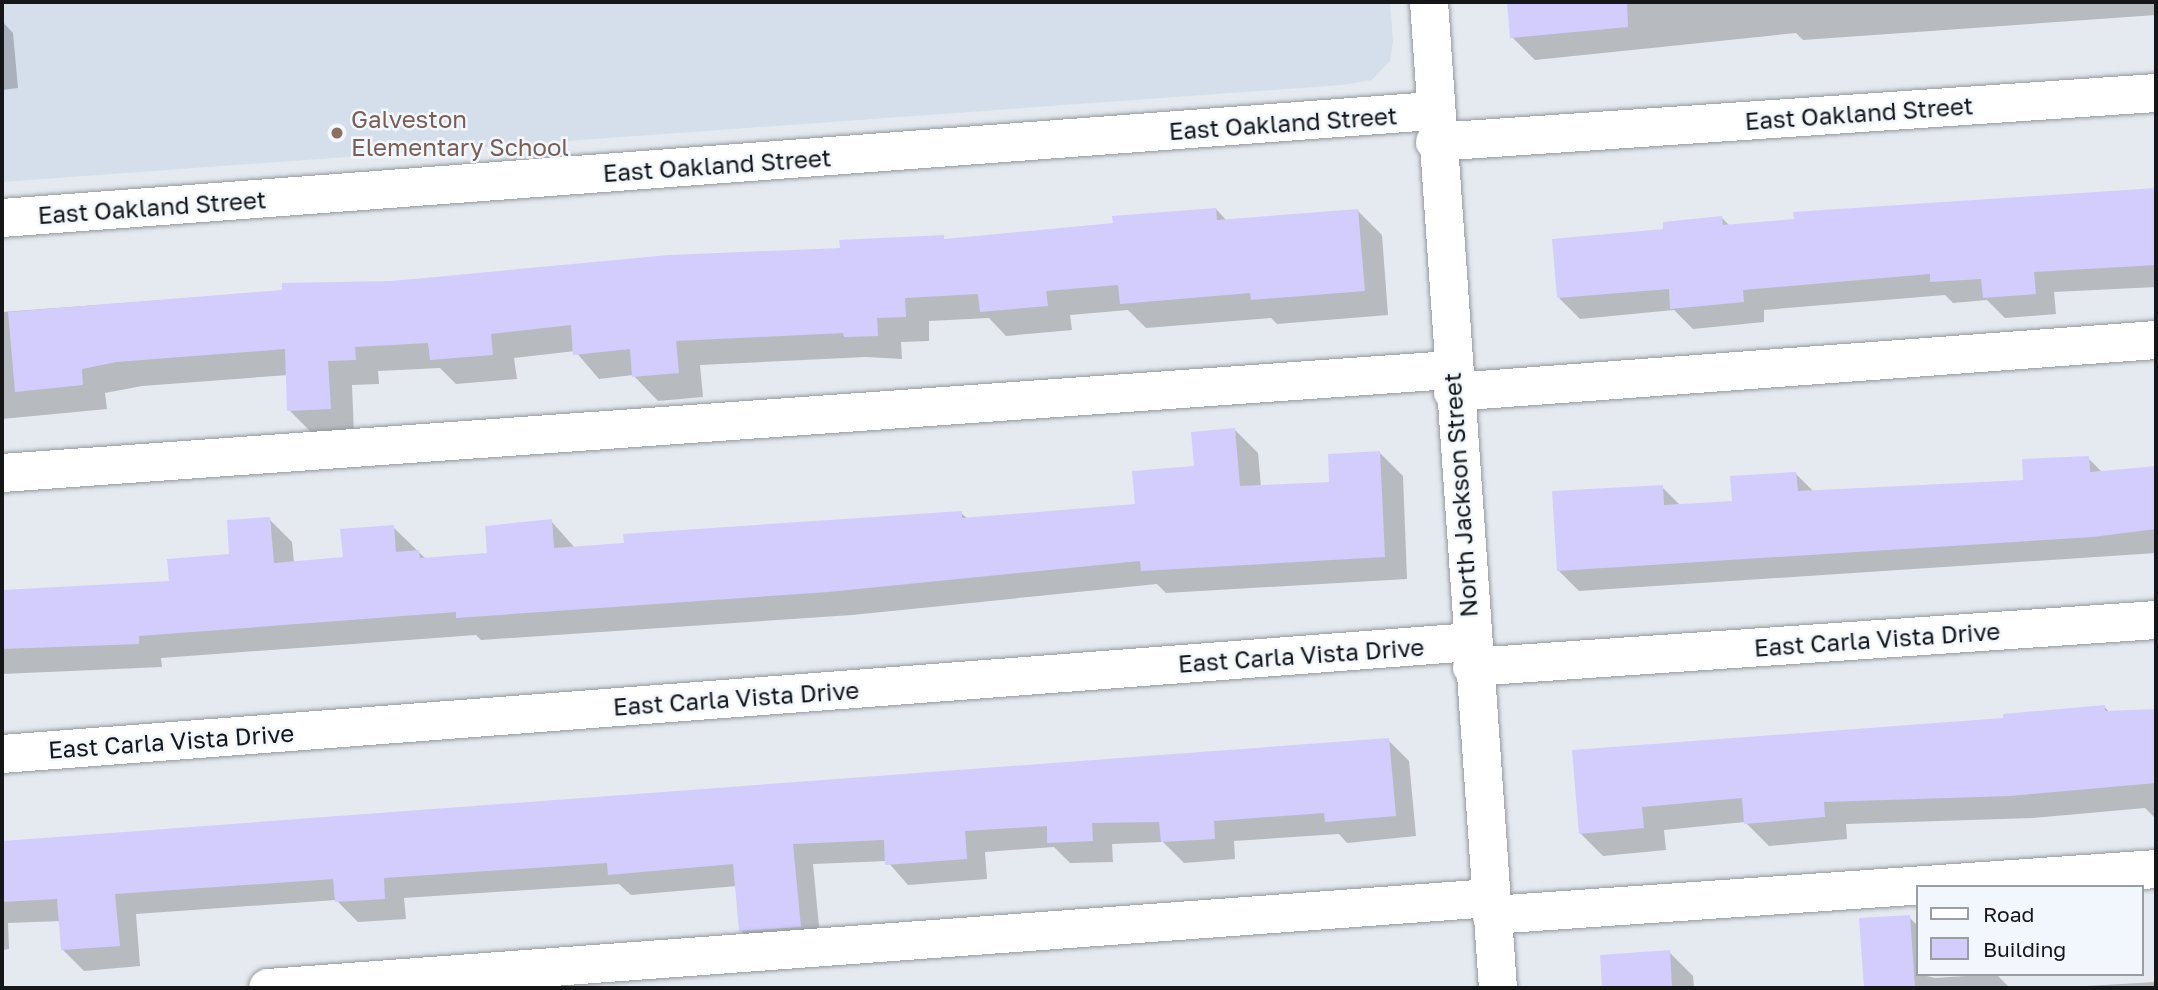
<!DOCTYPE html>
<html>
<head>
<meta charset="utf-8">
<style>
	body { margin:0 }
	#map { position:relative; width:2158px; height:990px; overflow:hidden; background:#e5eaf0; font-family:"Golos Text",sans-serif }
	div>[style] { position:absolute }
	.built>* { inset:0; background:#d5deeb }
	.shadow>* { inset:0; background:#0003 }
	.building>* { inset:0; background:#d3cdfe }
	.roads { filter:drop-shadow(0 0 2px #94989e) drop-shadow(0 0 2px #94989e) }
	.minor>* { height:38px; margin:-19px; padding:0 19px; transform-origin:19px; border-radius:19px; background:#fff }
	.dots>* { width:19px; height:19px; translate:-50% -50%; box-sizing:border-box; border:4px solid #f2f7fe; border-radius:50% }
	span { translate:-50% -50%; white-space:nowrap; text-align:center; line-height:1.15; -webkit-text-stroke:5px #f2f7fe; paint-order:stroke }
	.street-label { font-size:24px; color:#151618 }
	.education-label { font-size:24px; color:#785e54 }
	.left { translate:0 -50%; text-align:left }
	.frame { position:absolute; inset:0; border:4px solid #151618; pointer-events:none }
	.legend { position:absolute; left:1916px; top:885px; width:228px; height:91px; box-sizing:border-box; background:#f2f7fe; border:2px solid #9a9da2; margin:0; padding:9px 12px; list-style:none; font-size:21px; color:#151618 }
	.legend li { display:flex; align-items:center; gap:14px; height:35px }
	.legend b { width:35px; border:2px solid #9a9da2 }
</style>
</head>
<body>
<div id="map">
	<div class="built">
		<div style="clip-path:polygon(2px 2px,1390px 2px,1393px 41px,1390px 61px,1372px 80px,1342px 85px,2px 182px)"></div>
	</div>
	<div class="shadow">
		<div style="clip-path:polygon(1509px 2px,2156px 2px,2156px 15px,1803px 40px,1796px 33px,1535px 60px,1512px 37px)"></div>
		<div style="clip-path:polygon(2px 21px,13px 33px,18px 88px,2px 90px)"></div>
		<div style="clip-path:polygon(2156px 191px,2156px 287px,2054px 292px,2056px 314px,2005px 318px,1987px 300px,1953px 303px,1945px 295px,1764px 310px,1764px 322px,1693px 329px,1674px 310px,1580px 319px,1559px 298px,1665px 230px,1722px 218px,1730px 226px)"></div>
		<div style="clip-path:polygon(1216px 209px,1227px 221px,1357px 210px,1382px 235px,1388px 315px,1277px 324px,1271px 318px,1146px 328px,1128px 310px,1070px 315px,1072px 330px,1006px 336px,989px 318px,929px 321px,929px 341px,901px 342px,902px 359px,866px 357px,700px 365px,703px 397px,658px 401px,633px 375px,599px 379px,575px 351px,514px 358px,517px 379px,456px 384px,440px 368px,378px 371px,379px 384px,352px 385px,354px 433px,314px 435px,289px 410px,288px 375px,142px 386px,105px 393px,107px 409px,2px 419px,2px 312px,841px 250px,1115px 224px)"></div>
		<div style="clip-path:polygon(1235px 430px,1258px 453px,1261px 487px,1331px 483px,1380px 453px,1403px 476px,1407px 579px,1166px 593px,1157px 584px,852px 615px,481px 640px,476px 635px,161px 658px,162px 667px,2px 674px,2px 585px,5px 592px,171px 582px,231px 556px,269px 519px,292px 542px,294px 563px,345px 558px,393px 527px,426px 559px,489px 555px,551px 521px,575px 548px,961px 513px,968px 519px,1137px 505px,1196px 467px)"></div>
		<div style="clip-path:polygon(2088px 458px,2102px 472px,2156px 468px,2156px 553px,1579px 591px,1558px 570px,1662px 487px,1681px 506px,1734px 503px,1796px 474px,1814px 492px,2025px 481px)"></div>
		<div style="clip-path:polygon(2104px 706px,2110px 713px,2156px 711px,2156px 819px,2145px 808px,2033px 818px,1846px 824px,1847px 839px,1769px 846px,1745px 822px,1664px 830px,1666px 850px,1603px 856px,1580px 833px,1573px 751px,2005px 719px)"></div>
		<div style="clip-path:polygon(1388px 740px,1409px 761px,1416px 836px,1347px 843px,1339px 834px,1234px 841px,1235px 859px,1184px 863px,1163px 842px,1112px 844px,1113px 862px,1070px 863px,1054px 847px,985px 852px,987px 879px,908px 885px,887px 861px,813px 864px,821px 947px,762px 952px,741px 931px,737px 886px,631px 895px,619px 884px,404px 898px,406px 919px,358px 922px,336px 900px,136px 914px,140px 966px,84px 971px,63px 950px,61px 921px,8px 923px,9px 949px,2px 950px,2px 842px)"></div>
		<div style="clip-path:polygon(1909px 917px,1918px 926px,1918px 974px,1935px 978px,1996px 974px,2010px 988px,1866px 988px,1861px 920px)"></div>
		<div style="clip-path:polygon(1669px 952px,1693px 976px,1694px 988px,1604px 988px,1602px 956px)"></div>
		<div style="clip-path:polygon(2156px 982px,2156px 988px,2051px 988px)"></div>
	</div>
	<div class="building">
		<div style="clip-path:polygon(1507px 2px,1627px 2px,1628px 27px,1510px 38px)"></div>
		<div style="clip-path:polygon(2156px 188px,2156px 265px,2034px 272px,2036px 294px,1983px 298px,1981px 279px,1930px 282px,1930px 274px,1743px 290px,1744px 302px,1670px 309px,1669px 289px,1557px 298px,1552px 239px,1663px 229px,1663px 222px,1722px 216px,1723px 225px,1794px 219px,1793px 212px)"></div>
		<div style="clip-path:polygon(1216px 208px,1217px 220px,1358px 209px,1365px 291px,1251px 300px,1250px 293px,1120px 304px,1118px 285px,1046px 291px,1048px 306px,980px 312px,978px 294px,905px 298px,906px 317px,877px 318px,878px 336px,844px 337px,843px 333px,676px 341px,679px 373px,632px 377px,630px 349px,573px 355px,571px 325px,491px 334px,493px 355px,430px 360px,428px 343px,355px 347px,356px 360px,328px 361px,331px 409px,287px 411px,285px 349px,116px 362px,82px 369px,83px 385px,15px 392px,8px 312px,282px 290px,282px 283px,392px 281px,669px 255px,840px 248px,839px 240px,944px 235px,944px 239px,1113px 223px,1112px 216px)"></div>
		<div style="clip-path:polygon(1235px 428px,1240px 486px,1329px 482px,1328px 454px,1380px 451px,1385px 557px,1141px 571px,1140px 561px,828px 592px,456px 618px,456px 612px,139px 636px,139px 644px,2px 649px,2px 590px,169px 581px,167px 559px,229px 554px,227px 520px,270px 517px,274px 563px,343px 557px,340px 529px,394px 525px,396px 552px,419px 550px,420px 558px,487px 553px,485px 526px,552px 519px,554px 548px,624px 543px,623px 534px,962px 511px,962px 518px,1135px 504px,1132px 471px,1194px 466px,1191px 432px)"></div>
		<div style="clip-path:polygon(2089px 456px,2090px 472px,2156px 466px,2156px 529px,2093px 537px,1557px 571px,1552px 491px,1663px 485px,1664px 505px,1732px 501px,1730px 476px,1796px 472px,1798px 491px,2023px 480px,2022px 459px)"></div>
		<div style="clip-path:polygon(2105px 705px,2105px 711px,2156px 709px,2156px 783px,2010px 796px,1824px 802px,1825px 817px,1744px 824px,1742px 798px,1642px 807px,1644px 828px,1579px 834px,1572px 750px,2003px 718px,2003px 714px)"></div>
		<div style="clip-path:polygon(1389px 738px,1396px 816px,1325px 822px,1324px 813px,1214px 821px,1215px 839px,1161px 842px,1159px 822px,1092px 823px,1093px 841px,1047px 843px,1047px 826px,965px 831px,967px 859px,885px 865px,884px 840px,793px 844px,801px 927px,739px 931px,733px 864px,608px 875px,607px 863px,384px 878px,385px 899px,335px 902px,333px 879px,115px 894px,120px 946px,61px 950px,57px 899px,2px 902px,2px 841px)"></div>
		<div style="clip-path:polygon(1910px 915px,1915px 988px,1864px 988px,1859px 918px)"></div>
		<div style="clip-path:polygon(1670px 950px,1672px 988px,1602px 988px,1600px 955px)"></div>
	</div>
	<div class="roads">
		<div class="minor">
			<div style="left:1429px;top:2px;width:988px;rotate:86deg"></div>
			<div style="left:1435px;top:142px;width:723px;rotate:-3.89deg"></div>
			<div style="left:2px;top:218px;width:1435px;rotate:-4.28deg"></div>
			<div style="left:1453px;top:392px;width:705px;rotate:-4.23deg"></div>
			<div style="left:2px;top:473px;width:1453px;rotate:-4.07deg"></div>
			<div style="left:1472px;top:667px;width:686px;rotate:-3.93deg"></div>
			<div style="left:2px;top:754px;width:1472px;rotate:-4.36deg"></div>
			<div style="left:1492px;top:915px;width:666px;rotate:-3.96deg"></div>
			<div style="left:268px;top:988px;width:1226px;rotate:-4.21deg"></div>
		</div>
	</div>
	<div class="dots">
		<div style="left:337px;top:133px;background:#8d6e63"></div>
	</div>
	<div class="street-label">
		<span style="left:1859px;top:113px;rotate:-4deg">East Oakland Street</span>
		<span style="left:1283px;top:123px;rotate:-4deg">East Oakland Street</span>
		<span style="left:717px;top:165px;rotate:-4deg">East Oakland Street</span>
		<span style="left:152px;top:207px;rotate:-4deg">East Oakland Street</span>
		<span style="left:1460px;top:495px;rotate:-94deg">North Jackson Street</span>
		<span style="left:1877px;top:639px;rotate:-4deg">East Carla Vista Drive</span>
		<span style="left:1301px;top:655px;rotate:-4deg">East Carla Vista Drive</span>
		<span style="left:736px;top:698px;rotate:-4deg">East Carla Vista Drive</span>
		<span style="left:171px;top:741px;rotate:-4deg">East Carla Vista Drive</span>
	</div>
	<div class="education-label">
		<span class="left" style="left:351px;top:133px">Galveston<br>Elementary School</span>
	</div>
	<div class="frame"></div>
	<ul class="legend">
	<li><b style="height:9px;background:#fff"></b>Road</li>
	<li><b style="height:19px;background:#d3cdfe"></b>Building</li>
	</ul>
</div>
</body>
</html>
